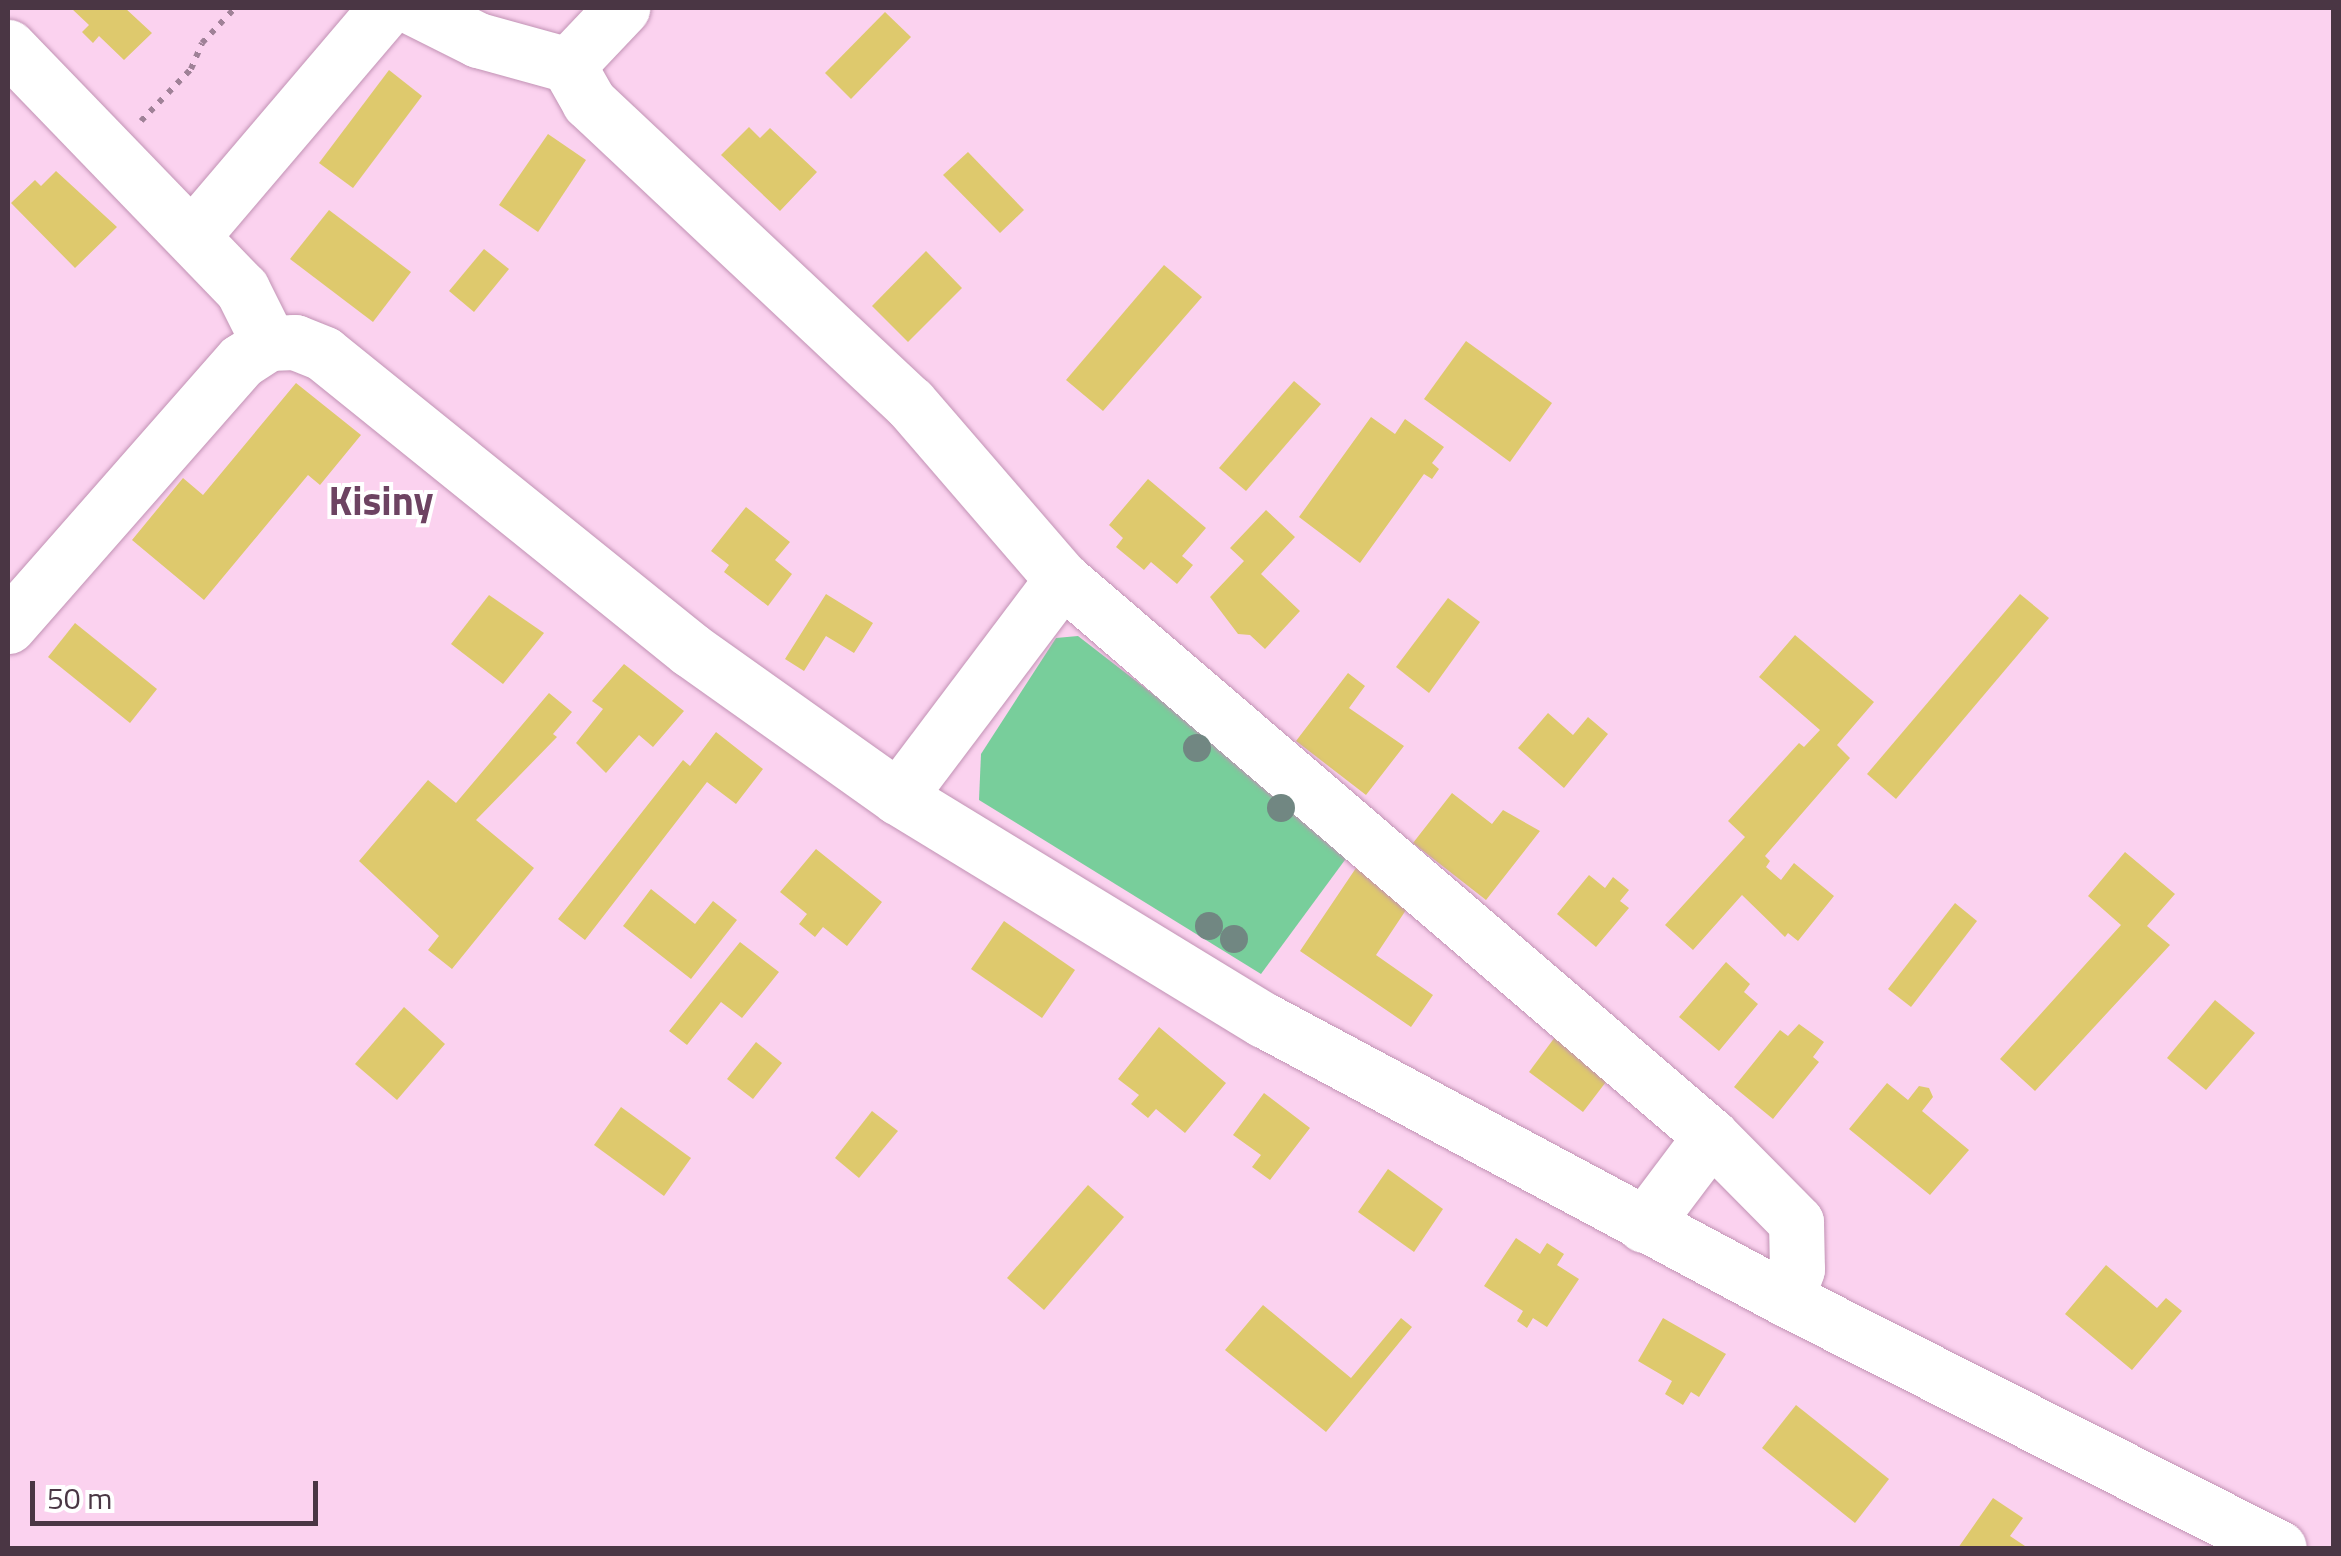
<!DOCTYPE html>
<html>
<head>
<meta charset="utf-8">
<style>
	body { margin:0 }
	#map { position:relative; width:2341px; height:1556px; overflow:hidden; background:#fbd2ef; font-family:"Titillium Web",sans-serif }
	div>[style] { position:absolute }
	.green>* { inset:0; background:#78ce9b }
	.building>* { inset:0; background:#dec96d }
	.path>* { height:6px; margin-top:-3px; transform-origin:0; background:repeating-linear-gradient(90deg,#9f8197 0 5px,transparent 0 13px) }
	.roads { filter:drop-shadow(0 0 2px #c192b4) drop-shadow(0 0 2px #c192b4) }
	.minor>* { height:55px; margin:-27.5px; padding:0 27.5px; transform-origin:27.5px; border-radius:27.5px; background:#fff }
	.trees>* { width:28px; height:28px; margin:-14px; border-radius:50%; background:#718782 }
	span { translate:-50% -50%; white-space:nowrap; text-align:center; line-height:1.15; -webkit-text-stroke:8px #fff; paint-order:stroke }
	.quarter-label { font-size:40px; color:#6d4362; font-weight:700 }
	.frame { position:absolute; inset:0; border:10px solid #4a3644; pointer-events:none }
	.scale { position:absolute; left:30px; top:1481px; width:288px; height:45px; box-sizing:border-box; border:5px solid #4a3644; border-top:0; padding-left:12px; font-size:30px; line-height:35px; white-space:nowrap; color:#4a3644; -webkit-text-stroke:8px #fff; paint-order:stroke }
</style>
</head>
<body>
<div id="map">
	<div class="green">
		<div style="clip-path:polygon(1078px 636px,1353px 849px,1261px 974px,979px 800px,981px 754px,1056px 638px)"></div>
	</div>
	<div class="building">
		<div style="clip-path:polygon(71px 8px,125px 8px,152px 33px,124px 60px,99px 36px,93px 43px,82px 32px,89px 25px)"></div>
		<div style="clip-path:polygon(885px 12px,911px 37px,851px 99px,825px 73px)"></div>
		<div style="clip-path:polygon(389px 70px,422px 96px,353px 188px,319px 163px)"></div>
		<div style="clip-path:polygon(749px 127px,760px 138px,770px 128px,817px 172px,780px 211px,721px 155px)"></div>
		<div style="clip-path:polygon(548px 134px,586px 160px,538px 232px,499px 205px)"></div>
		<div style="clip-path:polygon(968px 152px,1024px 210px,1000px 233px,943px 175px)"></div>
		<div style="clip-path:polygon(56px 171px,117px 227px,75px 268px,11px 203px,35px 180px,41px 186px)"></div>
		<div style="clip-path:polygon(329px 210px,411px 272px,373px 322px,290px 259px)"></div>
		<div style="clip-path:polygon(484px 249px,509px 269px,474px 312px,449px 291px)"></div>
		<div style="clip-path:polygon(926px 251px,962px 288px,908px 342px,872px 306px)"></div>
		<div style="clip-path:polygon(1164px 265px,1202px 297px,1103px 411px,1066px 380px)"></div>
		<div style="clip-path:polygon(1466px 341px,1552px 403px,1510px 462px,1424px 399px)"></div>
		<div style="clip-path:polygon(1294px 381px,1321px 404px,1246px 491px,1219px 468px)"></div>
		<div style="clip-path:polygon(296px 383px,361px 435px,320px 485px,308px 475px,204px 600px,132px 540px,183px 478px,203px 495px)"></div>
		<div style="clip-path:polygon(1371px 417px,1395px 434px,1405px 419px,1444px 447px,1432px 463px,1439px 469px,1432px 479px,1424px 474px,1360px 563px,1299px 517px)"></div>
		<div style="clip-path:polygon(1148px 479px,1206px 528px,1182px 556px,1193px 565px,1177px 584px,1151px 562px,1144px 570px,1116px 547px,1123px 538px,1109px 525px)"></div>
		<div style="clip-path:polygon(746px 507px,790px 542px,775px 560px,792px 574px,768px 606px,724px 572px,729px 565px,711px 551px)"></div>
		<div style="clip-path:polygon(1266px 510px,1295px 537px,1261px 574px,1300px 611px,1265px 649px,1250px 635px,1238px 634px,1210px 597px,1244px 561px,1230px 548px)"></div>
		<div style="clip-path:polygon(826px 594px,873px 623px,854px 653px,826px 636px,804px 671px,785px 659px)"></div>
		<div style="clip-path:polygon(2020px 594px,2049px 618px,1896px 799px,1867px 774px)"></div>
		<div style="clip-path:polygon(489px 595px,544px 633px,503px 684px,451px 644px)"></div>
		<div style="clip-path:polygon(1448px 598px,1480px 622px,1429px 693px,1396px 667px)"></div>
		<div style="clip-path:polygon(75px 623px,157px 689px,130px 723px,48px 657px)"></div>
		<div style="clip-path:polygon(1795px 635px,1874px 702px,1837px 745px,1850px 758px,1765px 856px,1770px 861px,1766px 867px,1781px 880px,1794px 863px,1834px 896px,1798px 941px,1788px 933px,1785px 937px,1742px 895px,1693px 950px,1665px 925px,1745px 837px,1728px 821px,1799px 743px,1804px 747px,1820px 730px,1759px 677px)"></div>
		<div style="clip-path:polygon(624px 664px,684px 711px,653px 747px,639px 735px,606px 773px,576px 743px,603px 709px,592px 701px)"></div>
		<div style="clip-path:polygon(1348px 673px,1365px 686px,1349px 708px,1404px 746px,1366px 795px,1296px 741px)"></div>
		<div style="clip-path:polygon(549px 693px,572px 712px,553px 734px,557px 737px,476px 820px,534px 868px,452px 969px,428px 950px,439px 936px,359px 861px,428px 780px,456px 803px)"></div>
		<div style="clip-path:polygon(1548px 713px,1573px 735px,1588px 717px,1608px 734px,1564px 788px,1518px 748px)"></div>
		<div style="clip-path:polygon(716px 732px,763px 769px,736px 804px,707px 782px,585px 940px,558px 919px,683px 760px,690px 766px)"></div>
		<div style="clip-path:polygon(1452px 793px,1492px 824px,1503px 810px,1540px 831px,1486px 900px,1413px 843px)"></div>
		<div style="clip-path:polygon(816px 849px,882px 902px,847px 946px,823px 927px,815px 937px,799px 924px,807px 914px,780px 892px)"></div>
		<div style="clip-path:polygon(2125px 852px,2175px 894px,2147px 926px,2170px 945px,2035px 1091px,2000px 1059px,2121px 925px,2088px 896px)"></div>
		<div style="clip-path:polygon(1356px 868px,1410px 904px,1376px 955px,1433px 995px,1411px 1027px,1300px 951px)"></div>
		<div style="clip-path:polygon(1589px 875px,1605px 888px,1613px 877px,1629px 890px,1620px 901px,1629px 908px,1596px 947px,1557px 914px)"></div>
		<div style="clip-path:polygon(651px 889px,695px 924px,713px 901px,737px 920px,691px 979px,623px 926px)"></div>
		<div style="clip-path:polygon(1955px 903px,1977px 921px,1911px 1007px,1888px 989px)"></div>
		<div style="clip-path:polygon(1004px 921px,1075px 970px,1042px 1018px,971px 969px)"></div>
		<div style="clip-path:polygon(740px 942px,779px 972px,742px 1018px,721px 1002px,687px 1045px,669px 1031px)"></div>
		<div style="clip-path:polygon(1726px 962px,1750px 984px,1744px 992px,1758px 1004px,1719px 1051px,1679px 1017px)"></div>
		<div style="clip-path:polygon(2215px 1000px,2255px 1033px,2206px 1090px,2167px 1058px)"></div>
		<div style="clip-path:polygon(404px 1007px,445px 1044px,397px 1100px,355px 1064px)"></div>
		<div style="clip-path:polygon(1799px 1024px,1824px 1042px,1813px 1057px,1819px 1062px,1773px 1119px,1734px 1087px,1780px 1030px,1788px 1036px)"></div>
		<div style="clip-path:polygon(1159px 1027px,1226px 1083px,1185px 1133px,1156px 1109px,1148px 1118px,1131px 1104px,1139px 1095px,1118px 1079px)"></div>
		<div style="clip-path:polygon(1558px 1033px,1612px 1074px,1583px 1112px,1529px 1072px)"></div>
		<div style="clip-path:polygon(756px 1042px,782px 1063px,753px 1099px,727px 1079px)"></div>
		<div style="clip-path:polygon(1887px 1083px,1908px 1100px,1919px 1086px,1929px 1088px,1933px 1097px,1922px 1111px,1969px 1150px,1930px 1195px,1849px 1129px)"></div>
		<div style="clip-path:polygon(1264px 1093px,1310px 1128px,1270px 1180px,1252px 1167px,1261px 1155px,1233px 1135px)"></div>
		<div style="clip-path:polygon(621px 1107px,691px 1158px,664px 1196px,594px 1145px)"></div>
		<div style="clip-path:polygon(872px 1111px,898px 1131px,859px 1178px,835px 1158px)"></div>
		<div style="clip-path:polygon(1388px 1169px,1443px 1209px,1414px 1252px,1358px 1212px)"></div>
		<div style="clip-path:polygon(1088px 1185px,1124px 1217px,1044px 1310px,1007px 1278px)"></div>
		<div style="clip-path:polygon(1516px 1238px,1540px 1254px,1547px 1243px,1564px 1254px,1557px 1265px,1579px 1279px,1547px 1327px,1533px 1318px,1527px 1328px,1517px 1321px,1523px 1311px,1484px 1286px)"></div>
		<div style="clip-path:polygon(2106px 1265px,2157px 1308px,2166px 1298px,2182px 1311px,2132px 1370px,2065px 1314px)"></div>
		<div style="clip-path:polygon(1263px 1305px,1351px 1378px,1401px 1318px,1412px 1327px,1326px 1432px,1225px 1350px)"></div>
		<div style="clip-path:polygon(1663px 1318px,1726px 1354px,1699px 1397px,1691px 1392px,1683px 1405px,1665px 1394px,1672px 1381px,1638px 1361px)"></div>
		<div style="clip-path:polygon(1796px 1405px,1889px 1479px,1855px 1523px,1762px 1448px)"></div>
		<div style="clip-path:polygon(1993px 1498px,2023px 1518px,2010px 1536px,2028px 1548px,1958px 1548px)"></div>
	</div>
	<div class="path">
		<div style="left:141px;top:121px;width:72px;rotate:-46.1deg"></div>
		<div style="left:191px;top:69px;width:28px;rotate:-67deg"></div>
		<div style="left:202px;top:43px;width:48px;rotate:-46.7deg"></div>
	</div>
	<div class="roads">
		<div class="minor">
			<div style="left:414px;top:8px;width:72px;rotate:26.6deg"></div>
			<div style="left:478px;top:40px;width:93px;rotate:15.5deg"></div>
			<div style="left:568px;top:65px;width:43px;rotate:60.4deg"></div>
			<div style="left:589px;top:102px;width:440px;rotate:43.2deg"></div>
			<div style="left:910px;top:403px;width:233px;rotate:49.2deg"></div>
			<div style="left:1062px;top:579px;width:855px;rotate:40.64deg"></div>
			<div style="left:1711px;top:1136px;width:121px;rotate:45.3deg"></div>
			<div style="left:1796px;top:1222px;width:47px;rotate:88.8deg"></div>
			<div style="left:1797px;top:1269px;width:32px;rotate:110deg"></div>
			<div style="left:8px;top:47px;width:337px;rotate:46deg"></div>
			<div style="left:242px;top:289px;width:60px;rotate:63.4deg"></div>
			<div style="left:568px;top:65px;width:79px;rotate:-46.5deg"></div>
			<div style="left:193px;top:235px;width:298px;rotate:-49.6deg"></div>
			<div style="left:8px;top:626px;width:353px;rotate:-48.7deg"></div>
			<div style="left:241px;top:361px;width:33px;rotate:-33deg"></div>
			<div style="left:269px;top:343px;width:26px;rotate:-2deg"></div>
			<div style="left:295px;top:342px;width:31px;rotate:22deg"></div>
			<div style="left:324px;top:354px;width:471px;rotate:38.9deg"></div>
			<div style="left:691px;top:650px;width:254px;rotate:35.4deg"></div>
			<div style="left:898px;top:797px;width:429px;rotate:31.4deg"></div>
			<div style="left:1264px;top:1020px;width:592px;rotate:28.12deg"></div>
			<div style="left:1786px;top:1299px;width:552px;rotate:26.8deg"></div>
			<div style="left:898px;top:797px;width:273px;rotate:-53deg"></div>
			<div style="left:1644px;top:1225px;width:111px;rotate:-53deg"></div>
		</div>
	</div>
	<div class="trees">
		<div style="left:1197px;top:748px"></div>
		<div style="left:1281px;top:808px"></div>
		<div style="left:1209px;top:926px"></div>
		<div style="left:1234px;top:939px"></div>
	</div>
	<div class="quarter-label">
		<span style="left:381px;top:501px">Kisiny</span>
	</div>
	<div class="frame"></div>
	<div class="scale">50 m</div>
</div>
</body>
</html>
